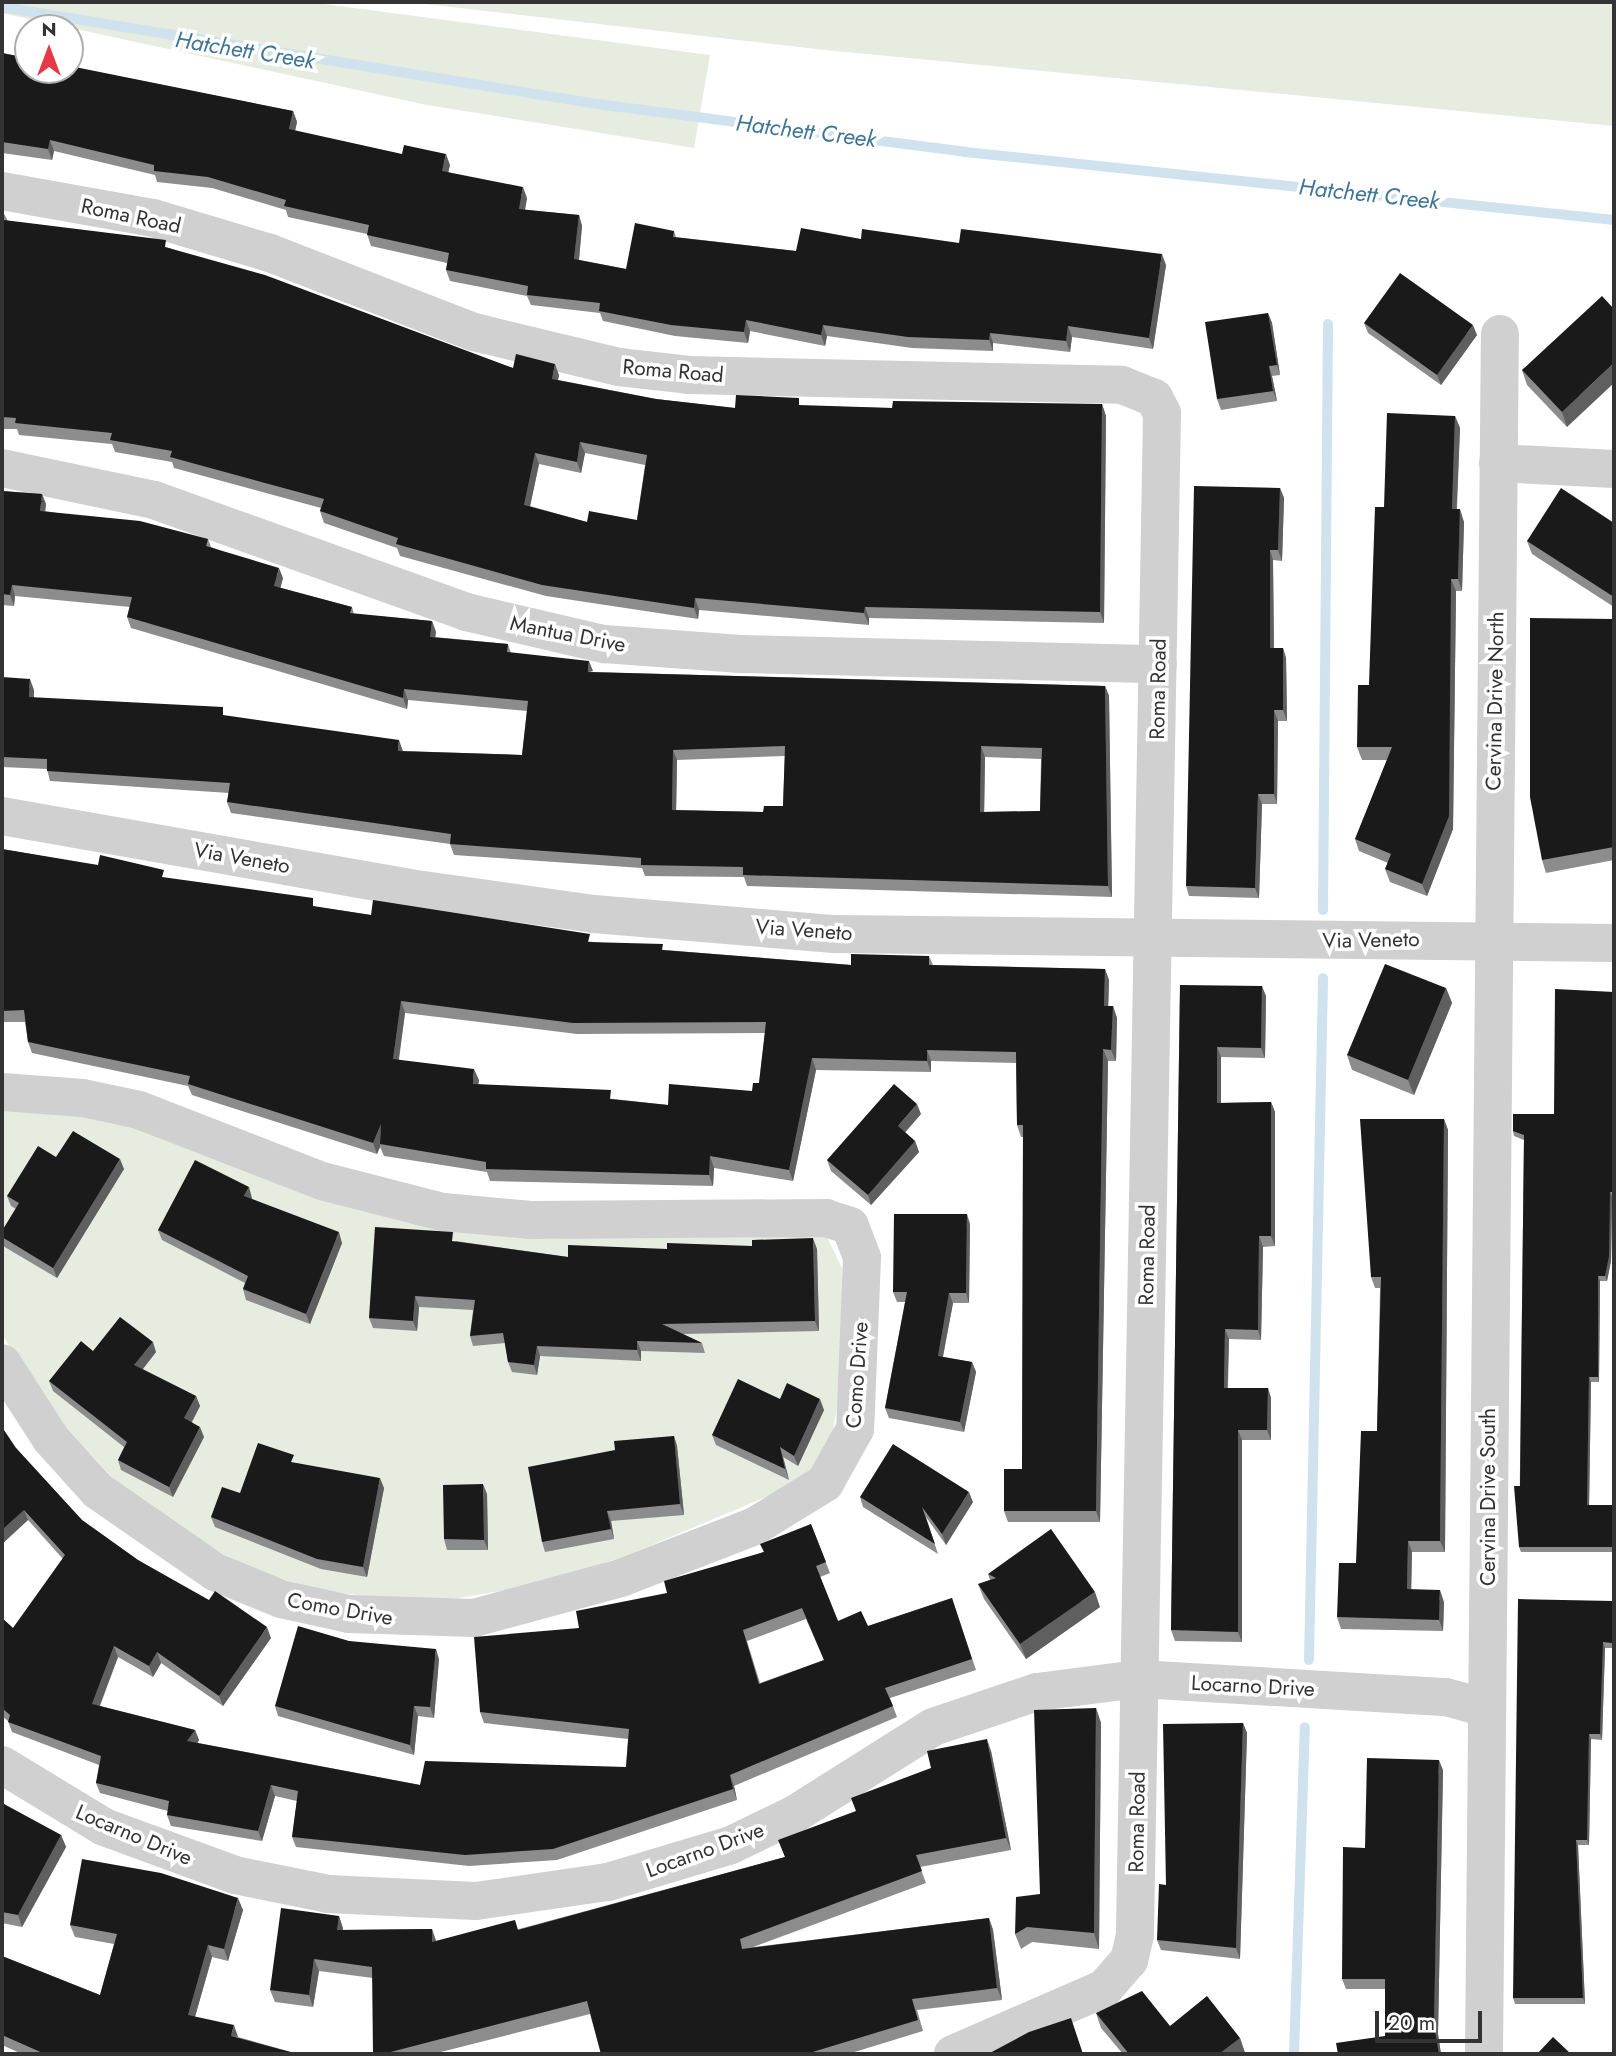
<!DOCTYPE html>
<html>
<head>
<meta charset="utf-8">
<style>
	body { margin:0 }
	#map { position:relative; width:1616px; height:2056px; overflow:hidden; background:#fff; font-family:Jost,sans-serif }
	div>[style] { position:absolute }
	.green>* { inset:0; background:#e6ecdf }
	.stream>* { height:10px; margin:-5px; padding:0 5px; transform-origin:5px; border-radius:5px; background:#cfe2ee }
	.minor>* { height:38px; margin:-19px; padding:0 19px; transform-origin:19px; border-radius:19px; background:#d0d0d0 }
	.wall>* { inset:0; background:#8c8c8c }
	.shaded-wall>* { inset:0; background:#5f5f5f }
	.building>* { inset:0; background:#1a1a1a }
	span { translate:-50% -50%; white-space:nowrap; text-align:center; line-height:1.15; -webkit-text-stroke:7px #fff; paint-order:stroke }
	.street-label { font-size:21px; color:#333 }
	.water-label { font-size:23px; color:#3f7597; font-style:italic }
	.frame { position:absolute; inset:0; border:4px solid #333; pointer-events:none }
	.north { position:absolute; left:14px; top:14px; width:70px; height:70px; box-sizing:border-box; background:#fff; border:2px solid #adadad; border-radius:50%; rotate:0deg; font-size:19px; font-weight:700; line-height:28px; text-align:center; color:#333 }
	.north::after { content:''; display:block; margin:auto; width:24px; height:32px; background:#e63946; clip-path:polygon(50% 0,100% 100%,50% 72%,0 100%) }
	.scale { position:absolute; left:1375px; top:2011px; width:107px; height:32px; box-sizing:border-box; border:4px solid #333; border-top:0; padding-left:9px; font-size:21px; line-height:24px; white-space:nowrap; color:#333; -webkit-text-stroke:5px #fff; paint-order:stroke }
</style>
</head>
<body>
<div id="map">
	<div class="green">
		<div style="clip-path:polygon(2px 2px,309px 2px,710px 55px,694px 148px,427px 105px,2px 13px)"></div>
		<div style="clip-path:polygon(408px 2px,1614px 2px,1614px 126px,825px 50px)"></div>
		<div style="clip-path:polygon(2px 1105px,128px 1123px,260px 1172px,827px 1237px,842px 1268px,841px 1382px,832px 1438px,811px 1470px,785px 1489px,628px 1555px,540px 1584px,425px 1604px,327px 1591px,266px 1575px,183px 1535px,130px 1497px,44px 1403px,2px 1334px)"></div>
	</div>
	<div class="stream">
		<div style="left:2px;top:7px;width:603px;rotate:9.26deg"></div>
		<div style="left:597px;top:104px;width:371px;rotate:7.4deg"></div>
		<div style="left:965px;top:152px;width:653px;rotate:5.98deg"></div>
		<div style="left:1323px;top:910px;width:586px;rotate:-89.51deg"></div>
		<div style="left:1309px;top:1660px;width:682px;rotate:-88.82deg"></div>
		<div style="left:1294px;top:2054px;width:327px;rotate:-88.1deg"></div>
	</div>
	<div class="minor">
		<div style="left:2px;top:191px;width:153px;rotate:10.1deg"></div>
		<div style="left:153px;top:218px;width:122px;rotate:16.7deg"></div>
		<div style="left:270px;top:253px;width:219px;rotate:21.2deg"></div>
		<div style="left:474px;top:332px;width:149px;rotate:13.6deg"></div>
		<div style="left:619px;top:367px;width:70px;rotate:6.5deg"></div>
		<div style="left:689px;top:375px;width:433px;rotate:1.3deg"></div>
		<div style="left:1122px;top:385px;width:35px;rotate:22deg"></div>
		<div style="left:1154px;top:398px;width:17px;rotate:62deg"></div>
		<div style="left:1162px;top:413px;width:1522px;rotate:91.02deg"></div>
		<div style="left:1135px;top:1935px;width:26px;rotate:103deg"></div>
		<div style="left:1129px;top:1960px;width:37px;rotate:131deg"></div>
		<div style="left:1105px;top:1988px;width:166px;rotate:156.5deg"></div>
		<div style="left:1498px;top:463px;width:116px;rotate:3deg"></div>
		<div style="left:2px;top:468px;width:155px;rotate:11.9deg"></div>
		<div style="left:154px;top:500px;width:331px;rotate:19.7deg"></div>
		<div style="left:466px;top:612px;width:142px;rotate:13.1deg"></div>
		<div style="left:604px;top:644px;width:137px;rotate:4.2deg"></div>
		<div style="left:741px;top:654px;width:417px;rotate:1.4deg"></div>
		<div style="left:2px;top:816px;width:413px;rotate:10deg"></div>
		<div style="left:409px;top:888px;width:187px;rotate:8deg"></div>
		<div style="left:594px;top:914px;width:241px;rotate:4.8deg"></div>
		<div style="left:834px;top:934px;width:780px;rotate:0.66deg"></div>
		<div style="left:2px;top:1092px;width:81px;rotate:4.2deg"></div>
		<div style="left:83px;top:1098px;width:57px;rotate:12.1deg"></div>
		<div style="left:139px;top:1110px;width:196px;rotate:21.2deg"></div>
		<div style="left:322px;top:1181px;width:125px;rotate:14.4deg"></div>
		<div style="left:443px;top:1212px;width:88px;rotate:5.2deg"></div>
		<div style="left:531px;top:1220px;width:295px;rotate:-0.4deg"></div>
		<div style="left:826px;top:1218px;width:25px;rotate:18deg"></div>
		<div style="left:850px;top:1226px;width:34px;rotate:69deg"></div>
		<div style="left:862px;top:1258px;width:171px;rotate:92.3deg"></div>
		<div style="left:855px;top:1429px;width:62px;rotate:119.1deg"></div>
		<div style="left:825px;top:1483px;width:82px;rotate:148.4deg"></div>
		<div style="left:755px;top:1526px;width:144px;rotate:158.8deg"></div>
		<div style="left:621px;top:1578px;width:152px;rotate:164.8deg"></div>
		<div style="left:474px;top:1618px;width:125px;rotate:-178.2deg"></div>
		<div style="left:349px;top:1614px;width:70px;rotate:-167.6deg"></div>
		<div style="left:281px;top:1599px;width:71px;rotate:-157.8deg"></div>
		<div style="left:215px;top:1572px;width:142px;rotate:-145.3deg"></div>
		<div style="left:98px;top:1491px;width:70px;rotate:-132.1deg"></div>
		<div style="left:51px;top:1439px;width:90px;rotate:-122.8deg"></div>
		<div style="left:2px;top:1765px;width:119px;rotate:31.3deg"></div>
		<div style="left:104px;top:1827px;width:140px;rotate:20.1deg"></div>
		<div style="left:235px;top:1875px;width:95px;rotate:11.5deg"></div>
		<div style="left:328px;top:1894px;width:148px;rotate:2.7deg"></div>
		<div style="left:476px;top:1901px;width:133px;rotate:-8.2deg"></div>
		<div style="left:608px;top:1882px;width:128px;rotate:-16.7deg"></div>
		<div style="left:731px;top:1845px;width:71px;rotate:-25.8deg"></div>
		<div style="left:795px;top:1814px;width:163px;rotate:-32.2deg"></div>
		<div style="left:933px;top:1727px;width:110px;rotate:-18.6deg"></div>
		<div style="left:1037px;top:1692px;width:103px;rotate:-7.3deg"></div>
		<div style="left:1139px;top:1679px;width:308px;rotate:3.4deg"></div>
		<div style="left:1446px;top:1697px;width:41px;rotate:15.4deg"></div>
		<div style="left:1484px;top:2054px;width:1720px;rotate:-89.47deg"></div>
	</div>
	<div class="wall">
		<div style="clip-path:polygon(2px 53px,293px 111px,297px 122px,295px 131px,450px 165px,448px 172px,527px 198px,525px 210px,579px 215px,582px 226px,579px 260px,626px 269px,674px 231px,676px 237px,796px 251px,861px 239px,959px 243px,1166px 265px,1153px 349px,1072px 337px,1070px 352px,993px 343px,993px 351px,912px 348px,827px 336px,825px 346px,750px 331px,748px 343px,675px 336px,603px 321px,600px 313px,531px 305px,527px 296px,450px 281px,446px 270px,447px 263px,371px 246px,367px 234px,288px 217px,286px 210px,212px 188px,157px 182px,155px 175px,54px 151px,52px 160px,2px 153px)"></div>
		<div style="clip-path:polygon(evenodd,2px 210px,8px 221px,169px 248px,513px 368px,559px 375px,558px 380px,656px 399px,735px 408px,802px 406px,892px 408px,1102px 404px,1106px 416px,1104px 623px,869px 618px,869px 625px,699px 610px,698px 619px,546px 596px,400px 556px,397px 548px,324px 523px,320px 511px,321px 508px,174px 468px,172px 462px,115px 452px,112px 444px,19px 435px,17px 429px,2px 429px,2px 210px,585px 453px,645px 465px,637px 520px,587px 522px,530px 506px,539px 464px,581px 473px,585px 453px)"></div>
		<div style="clip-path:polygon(1614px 309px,1567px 427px,1527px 385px,1522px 370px)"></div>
		<div style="clip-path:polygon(1268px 313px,1272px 323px,1280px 375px,1272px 376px,1277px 401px,1221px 410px,1217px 399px)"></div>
		<div style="clip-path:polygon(1364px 323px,1477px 335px,1441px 385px,1368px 333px)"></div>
		<div style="clip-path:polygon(1455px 416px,1460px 428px,1457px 509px,1464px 522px,1462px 591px,1456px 591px,1453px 829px,1427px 896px,1390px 882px,1385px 869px,1388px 863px,1359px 851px,1355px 839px,1387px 760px,1362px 760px,1357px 747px,1369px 685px,1384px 507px)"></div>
		<div style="clip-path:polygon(1280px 488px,1284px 498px,1282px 561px,1273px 560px,1274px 648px,1283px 648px,1286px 658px,1287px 721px,1278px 721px,1277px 804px,1262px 804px,1259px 898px,1189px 896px,1186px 886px)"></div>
		<div style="clip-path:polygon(evenodd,2px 491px,42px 494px,46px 504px,45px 511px,208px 539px,211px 547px,283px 578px,280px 588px,352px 607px,354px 614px,432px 621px,436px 632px,435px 637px,508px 644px,511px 653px,593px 672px,1105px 686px,1109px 696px,1112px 897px,747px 886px,744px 877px,645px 876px,642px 868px,454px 855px,450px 844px,231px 813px,227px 802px,229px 793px,50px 781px,47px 769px,2px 767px,2px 677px,34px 690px,34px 698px,226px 716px,403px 751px,522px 755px,527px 711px,408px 700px,407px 709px,131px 628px,127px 617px,130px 607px,15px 596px,14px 606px,2px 605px,2px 491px,785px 756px,783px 806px,763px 812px,676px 810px,677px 760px,785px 756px,2px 491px,985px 757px,1041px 759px,1040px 811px,984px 812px,985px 757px)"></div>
		<div style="clip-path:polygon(1614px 523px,1614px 607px,1532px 554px,1527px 541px)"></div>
		<div style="clip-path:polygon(1614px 619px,1614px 860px,1546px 873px,1542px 860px)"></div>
		<div style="clip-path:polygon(evenodd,2px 849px,167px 878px,317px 907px,371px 915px,593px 942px,665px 950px,851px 965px,929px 956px,933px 965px,1105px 969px,1109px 980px,1108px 1006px,1113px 1006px,1117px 1018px,1116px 1061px,1108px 1061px,1100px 1522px,1008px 1522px,1004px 1511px,1022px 1469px,1023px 1137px,1021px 1137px,1017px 1125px,1016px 1063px,931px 1061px,931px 1072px,816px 1070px,793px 1181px,714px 1168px,713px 1186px,490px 1181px,487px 1172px,384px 1156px,380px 1147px,377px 1154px,192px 1095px,188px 1086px,32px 1053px,28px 1042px,25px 1022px,2px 1022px,2px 849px,405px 1013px,577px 1034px,765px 1033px,759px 1083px,752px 1091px,668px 1105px,478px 1084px,479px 1080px,399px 1060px,405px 1013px)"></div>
		<div style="clip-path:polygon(1180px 985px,1266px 996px,1265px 1058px,1221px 1057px,1221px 1103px,1271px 1102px,1275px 1112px,1275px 1246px,1263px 1247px,1261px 1340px,1229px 1339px,1228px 1388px,1268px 1388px,1271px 1398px,1271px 1440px,1242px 1440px,1242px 1642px,1175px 1641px,1171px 1630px)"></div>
		<div style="clip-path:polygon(1446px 988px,1452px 1003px,1414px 1095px,1352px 1070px,1347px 1055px)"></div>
		<div style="clip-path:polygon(1614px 992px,1614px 1197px,1612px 1197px,1611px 1261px,1607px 1281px,1600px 1281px,1599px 1382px,1591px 1382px,1589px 1505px,1614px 1505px,1614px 1552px,1521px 1552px,1519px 1547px,1524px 1140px,1514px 1136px,1513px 1131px,1554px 1114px)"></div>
		<div style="clip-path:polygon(921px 1114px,905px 1132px,915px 1141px,919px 1152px,871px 1205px,831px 1171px,827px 1160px)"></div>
		<div style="clip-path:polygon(1444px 1119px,1448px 1130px,1445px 1552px,1412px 1552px,1411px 1589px,1444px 1602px,1443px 1631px,1341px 1629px,1337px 1617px,1356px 1563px,1377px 1431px,1380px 1288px,1375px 1288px,1371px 1277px)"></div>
		<div style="clip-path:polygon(56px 1157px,124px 1169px,57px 1278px,3px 1246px,2px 1243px,2px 1231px,16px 1209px,11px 1206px,7px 1196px)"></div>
		<div style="clip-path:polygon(252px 1198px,252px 1199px,342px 1243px,310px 1324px,246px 1300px,243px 1289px,245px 1283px,162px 1240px,158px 1230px)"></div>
		<div style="clip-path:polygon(970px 1224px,969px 1303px,953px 1303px,943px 1357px,972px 1362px,976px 1372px,964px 1432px,889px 1418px,885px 1408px,905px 1302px,897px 1302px,893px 1292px)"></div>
		<div style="clip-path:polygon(456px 1241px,568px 1257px,667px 1249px,817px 1249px,819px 1331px,683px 1334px,702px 1343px,705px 1353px,641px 1351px,641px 1361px,540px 1356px,537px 1375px,512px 1372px,508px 1362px,505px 1343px,473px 1346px,470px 1336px,473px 1310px,419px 1307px,417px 1331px,373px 1328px,369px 1318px)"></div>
		<div style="clip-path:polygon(93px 1351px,156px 1352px,143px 1369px,196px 1396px,200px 1406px,192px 1422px,204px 1437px,173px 1497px,121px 1470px,118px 1460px,124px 1447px,53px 1391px,49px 1381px)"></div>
		<div style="clip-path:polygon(780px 1399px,824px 1410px,798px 1466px,783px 1457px,789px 1480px,716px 1445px,712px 1435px)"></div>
		<div style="clip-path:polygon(674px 1436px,677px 1446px,684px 1515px,611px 1521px,614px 1539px,545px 1552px,542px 1542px,615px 1450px)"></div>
		<div style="clip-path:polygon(evenodd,16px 1448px,82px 1520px,138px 1560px,271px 1638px,223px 1706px,161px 1663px,153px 1677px,118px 1657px,100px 1706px,195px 1730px,199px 1740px,198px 1743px,420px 1785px,626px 1767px,628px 1739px,484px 1723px,480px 1712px,579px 1628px,667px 1593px,763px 1552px,811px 1524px,830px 1573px,820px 1577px,838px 1621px,868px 1626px,952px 1598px,976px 1670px,890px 1698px,897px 1717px,734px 1786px,737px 1800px,557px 1860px,469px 1866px,296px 1847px,292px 1837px,297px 1801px,275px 1796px,262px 1841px,171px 1826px,167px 1815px,168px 1811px,100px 1793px,96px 1783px,99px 1765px,12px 1732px,8px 1721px,2px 1716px,2px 1618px,13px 1628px,63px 1559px,28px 1520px,2px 1544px,16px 1448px,806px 1619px,824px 1660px,760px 1683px,747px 1641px,806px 1619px)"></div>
		<div style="clip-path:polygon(296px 1463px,384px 1488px,367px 1577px,321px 1569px,215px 1527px,211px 1517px)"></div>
		<div style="clip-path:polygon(487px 1494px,488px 1550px,447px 1550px,444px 1539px)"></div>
		<div style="clip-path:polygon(860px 1497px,973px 1502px,946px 1545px,926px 1517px,938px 1554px,863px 1507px)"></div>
		<div style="clip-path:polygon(988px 1574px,1100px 1607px,1026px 1659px,984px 1599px,978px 1584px,990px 1580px)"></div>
		<div style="clip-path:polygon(1613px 1601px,1614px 1605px,1614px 1648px,1605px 1648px,1602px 1740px,1591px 1739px,1589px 1845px,1578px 1845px,1585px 2004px,1515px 2004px,1513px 1998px)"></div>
		<div style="clip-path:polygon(349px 1641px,439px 1659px,434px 1718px,418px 1716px,414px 1755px,278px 1716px,275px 1706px)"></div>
		<div style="clip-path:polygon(1096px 1708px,1101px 1723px,1099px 1949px,1032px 1942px,1021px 1949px,1015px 1934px,1040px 1894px)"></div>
		<div style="clip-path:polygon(1243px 1723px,1247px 1733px,1240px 1959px,1161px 1950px,1157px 1940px,1166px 1885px)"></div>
		<div style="clip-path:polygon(991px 1751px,1011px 1850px,920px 1867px,926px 1883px,753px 1947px,989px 1918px,993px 1930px,1002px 2000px,917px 2010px,923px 2031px,848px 2054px,601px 2054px,590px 2014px,433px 2054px,373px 2054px,373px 1978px,319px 1971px,313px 2007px,275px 2002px,270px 1990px,339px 1916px,343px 1930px,432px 1929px,436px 1941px,519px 1929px,785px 1857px,856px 1811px)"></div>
		<div style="clip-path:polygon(1443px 1770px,1438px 2034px,1441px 2054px,1338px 2054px,1385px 2036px,1385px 1989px,1346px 1989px,1342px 1979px,1365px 1848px)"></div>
		<div style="clip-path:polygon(2px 1803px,61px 1835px,66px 1847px,22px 1927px,2px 1923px)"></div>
		<div style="clip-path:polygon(243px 1910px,228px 1961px,212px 1957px,195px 2017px,238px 2037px,298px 2054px,22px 2054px,2px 2045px,2px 1956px,100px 1995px,114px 1944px,75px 1937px,70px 1925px)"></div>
		<div style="clip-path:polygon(1096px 2013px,1240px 2038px,1245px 2053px,1243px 2054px,1123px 2054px,1101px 2028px)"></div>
	</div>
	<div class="shaded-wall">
		<div style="clip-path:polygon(293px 111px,297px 122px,293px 140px,289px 129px)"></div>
		<div style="clip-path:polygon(50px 140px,54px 151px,52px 160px,48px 149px)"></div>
		<div style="clip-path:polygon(446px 154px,450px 165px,446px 182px,442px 171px)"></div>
		<div style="clip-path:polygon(523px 187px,527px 198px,523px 220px,519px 209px)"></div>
		<div style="clip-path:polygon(579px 215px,582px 226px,578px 270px,574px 259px)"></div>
		<div style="clip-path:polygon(1162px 254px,1166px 265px,1153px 349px,1149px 338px)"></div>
		<div style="clip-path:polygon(1268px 313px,1272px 323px,1280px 375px,1277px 365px)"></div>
		<div style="clip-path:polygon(746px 320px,750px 331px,748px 343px,744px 332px)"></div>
		<div style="clip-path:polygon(823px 325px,827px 336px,825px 346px,821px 335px)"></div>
		<div style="clip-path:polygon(1473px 325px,1477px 335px,1441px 385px,1437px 375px)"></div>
		<div style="clip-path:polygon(1068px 326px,1072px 337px,1070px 352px,1066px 341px)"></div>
		<div style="clip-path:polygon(990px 333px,993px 343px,993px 351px,989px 340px)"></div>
		<div style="clip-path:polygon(1614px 363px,1614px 383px,1567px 427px,1562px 412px)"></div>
		<div style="clip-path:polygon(555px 364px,559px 375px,556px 390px,552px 379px)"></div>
		<div style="clip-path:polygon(1269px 366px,1272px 376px,1277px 401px,1273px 391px)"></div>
		<div style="clip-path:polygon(1102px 404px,1106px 416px,1104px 623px,1100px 612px)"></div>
		<div style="clip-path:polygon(1455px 416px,1460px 428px,1456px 521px,1452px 509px)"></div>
		<div style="clip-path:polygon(580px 442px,585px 453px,581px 473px,577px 462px)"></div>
		<div style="clip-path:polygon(535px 453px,539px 464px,528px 516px,524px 505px)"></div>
		<div style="clip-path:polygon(1280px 488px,1284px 498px,1282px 561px,1278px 550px)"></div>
		<div style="clip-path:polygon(42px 494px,46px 504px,44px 521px,40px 511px)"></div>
		<div style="clip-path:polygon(1460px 509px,1464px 522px,1462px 591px,1458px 579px)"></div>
		<div style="clip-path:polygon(1270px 550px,1273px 560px,1274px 658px,1270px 648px)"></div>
		<div style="clip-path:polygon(279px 568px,283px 578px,278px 597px,274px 586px)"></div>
		<div style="clip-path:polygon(1451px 579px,1456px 591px,1453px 829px,1427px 896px,1422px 884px)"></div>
		<div style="clip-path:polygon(12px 585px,15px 596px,14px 606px,10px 595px)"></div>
		<div style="clip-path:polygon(695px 598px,699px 610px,698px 619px,694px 608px)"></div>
		<div style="clip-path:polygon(865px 607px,869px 618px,869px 625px,864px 613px)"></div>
		<div style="clip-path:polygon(432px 621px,436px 632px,434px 647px,430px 637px)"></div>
		<div style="clip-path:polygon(1283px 648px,1286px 658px,1287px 721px,1283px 710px)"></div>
		<div style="clip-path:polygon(589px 661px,593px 671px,588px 672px)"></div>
		<div style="clip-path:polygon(30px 679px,34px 690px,33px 708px,29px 697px)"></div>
		<div style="clip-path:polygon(1105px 686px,1109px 696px,1112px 897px,1108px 886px)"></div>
		<div style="clip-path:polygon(404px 689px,408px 700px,407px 709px,403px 698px)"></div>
		<div style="clip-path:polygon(1274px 710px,1278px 721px,1277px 804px,1274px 794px)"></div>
		<div style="clip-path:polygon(399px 740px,403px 751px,398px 751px)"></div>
		<div style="clip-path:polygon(981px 746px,985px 757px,984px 823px,980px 812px)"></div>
		<div style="clip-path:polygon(673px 750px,677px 760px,676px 820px,672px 810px)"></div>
		<div style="clip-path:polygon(1258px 794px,1262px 804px,1259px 898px,1255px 888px)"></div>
		<div style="clip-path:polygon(1105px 969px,1109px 980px,1108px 1017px,1104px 1006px)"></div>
		<div style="clip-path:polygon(1262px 986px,1266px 996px,1265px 1058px,1261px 1048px)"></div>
		<div style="clip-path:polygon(1446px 988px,1452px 1003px,1414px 1095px,1408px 1080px)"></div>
		<div style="clip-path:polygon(401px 1001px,405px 1013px,397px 1070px,393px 1059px)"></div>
		<div style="clip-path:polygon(1113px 1006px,1117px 1018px,1116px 1061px,1111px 1050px)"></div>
		<div style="clip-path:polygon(1217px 1047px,1221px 1057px,1221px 1114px,1217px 1103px)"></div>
		<div style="clip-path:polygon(1103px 1049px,1108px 1061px,1100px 1522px,1096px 1511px)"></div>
		<div style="clip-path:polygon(927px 1050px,931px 1061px,931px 1072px,927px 1061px)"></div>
		<div style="clip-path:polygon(812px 1058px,816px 1070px,793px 1181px,789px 1170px)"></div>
		<div style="clip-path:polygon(474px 1069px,479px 1080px,477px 1095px,473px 1084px)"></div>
		<div style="clip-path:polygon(1271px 1102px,1275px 1112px,1275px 1246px,1271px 1236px)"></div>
		<div style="clip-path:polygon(917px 1104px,921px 1114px,902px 1136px,898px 1126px)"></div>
		<div style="clip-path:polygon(1444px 1119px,1448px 1130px,1445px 1552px,1440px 1541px)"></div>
		<div style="clip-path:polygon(381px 1124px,380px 1147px,377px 1154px,373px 1143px)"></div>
		<div style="clip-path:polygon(915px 1141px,919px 1152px,871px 1205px,868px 1195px)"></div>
		<div style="clip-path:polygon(710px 1156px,714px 1168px,713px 1186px,709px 1175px)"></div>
		<div style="clip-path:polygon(120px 1159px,124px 1169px,57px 1278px,53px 1268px)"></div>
		<div style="clip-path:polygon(249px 1187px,252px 1198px,248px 1206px,244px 1196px)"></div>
		<div style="clip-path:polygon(1610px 1192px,1612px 1197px,1611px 1261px,1607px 1281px,1605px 1276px)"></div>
		<div style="clip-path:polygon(967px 1214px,970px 1224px,969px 1303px,966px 1293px)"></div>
		<div style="clip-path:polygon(339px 1232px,342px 1243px,310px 1324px,306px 1314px)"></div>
		<div style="clip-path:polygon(1259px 1236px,1263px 1247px,1261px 1340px,1258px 1330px)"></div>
		<div style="clip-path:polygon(813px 1238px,817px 1249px,819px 1331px,815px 1321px)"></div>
		<div style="clip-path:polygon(1598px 1276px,1600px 1281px,1599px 1382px,1598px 1377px)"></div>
		<div style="clip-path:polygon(949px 1293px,953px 1303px,941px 1366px,938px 1356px)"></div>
		<div style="clip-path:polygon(415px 1296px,419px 1307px,417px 1331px,413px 1321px)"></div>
		<div style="clip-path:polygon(1225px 1329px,1229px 1339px,1227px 1398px,1224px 1388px)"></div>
		<div style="clip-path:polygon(637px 1341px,641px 1351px,641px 1361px,637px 1350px)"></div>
		<div style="clip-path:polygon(153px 1342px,156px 1352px,138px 1375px,134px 1365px)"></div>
		<div style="clip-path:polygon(537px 1346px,540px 1356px,537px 1375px,534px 1365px)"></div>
		<div style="clip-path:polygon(972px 1362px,976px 1372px,964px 1432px,960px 1422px)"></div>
		<div style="clip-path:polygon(1589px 1377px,1591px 1382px,1589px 1510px,1587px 1505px)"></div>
		<div style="clip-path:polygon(1268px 1388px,1271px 1398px,1271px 1440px,1267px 1430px)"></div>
		<div style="clip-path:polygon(196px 1396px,200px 1406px,188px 1429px,184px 1418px)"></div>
		<div style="clip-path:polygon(820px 1399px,824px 1410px,798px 1466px,794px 1456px)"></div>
		<div style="clip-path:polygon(200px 1427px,204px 1437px,173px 1497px,169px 1487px)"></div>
		<div style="clip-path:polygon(1238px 1430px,1242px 1440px,1242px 1642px,1238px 1632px)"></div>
		<div style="clip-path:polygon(674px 1436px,677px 1446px,684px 1515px,680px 1504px)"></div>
		<div style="clip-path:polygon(780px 1447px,783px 1457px,789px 1480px,785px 1469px)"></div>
		<div style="clip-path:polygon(380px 1478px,384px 1488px,367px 1577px,363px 1567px)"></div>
		<div style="clip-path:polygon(483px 1484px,487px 1494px,488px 1550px,484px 1540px)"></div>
		<div style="clip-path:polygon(969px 1492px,973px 1502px,946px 1545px,942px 1534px)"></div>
		<div style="clip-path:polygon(24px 1510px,28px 1520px,2px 1544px,2px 1530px)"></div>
		<div style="clip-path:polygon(607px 1511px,611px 1521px,614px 1539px,611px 1529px)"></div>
		<div style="clip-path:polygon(1408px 1541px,1412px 1552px,1411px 1601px,1407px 1589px)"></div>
		<div style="clip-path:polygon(1440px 1590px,1444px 1602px,1443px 1631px,1439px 1620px)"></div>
		<div style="clip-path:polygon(1095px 1592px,1100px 1607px,1026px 1659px,1020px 1644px)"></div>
		<div style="clip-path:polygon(1613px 1601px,1614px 1605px,1614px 1648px,1612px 1643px)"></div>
		<div style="clip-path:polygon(267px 1627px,271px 1638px,223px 1706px,219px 1696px)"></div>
		<div style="clip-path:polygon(1603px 1642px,1605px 1648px,1602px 1740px,1600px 1734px)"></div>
		<div style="clip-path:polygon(114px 1646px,118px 1657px,96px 1715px,92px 1704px)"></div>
		<div style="clip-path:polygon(436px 1649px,439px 1659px,434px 1718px,430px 1707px)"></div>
		<div style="clip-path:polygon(157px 1652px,161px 1663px,153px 1677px,149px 1666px)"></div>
		<div style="clip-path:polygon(414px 1706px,418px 1716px,414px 1755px,410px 1745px)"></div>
		<div style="clip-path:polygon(1096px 1708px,1101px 1723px,1099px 1949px,1094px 1933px)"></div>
		<div style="clip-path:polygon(1243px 1723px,1247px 1733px,1240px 1959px,1236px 1948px)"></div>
		<div style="clip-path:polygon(195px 1730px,199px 1740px,191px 1752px,187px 1741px)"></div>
		<div style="clip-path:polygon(1589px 1734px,1591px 1739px,1589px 1845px,1587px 1840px)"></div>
		<div style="clip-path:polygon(987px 1739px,991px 1751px,1011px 1850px,1006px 1838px)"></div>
		<div style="clip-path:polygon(1439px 1760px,1443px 1770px,1438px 2034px,1441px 2054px,1439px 2054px,1434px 2024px)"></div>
		<div style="clip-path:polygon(730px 1775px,734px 1786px,737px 1800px,733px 1789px)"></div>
		<div style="clip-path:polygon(271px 1785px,275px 1796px,262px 1841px,258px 1831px)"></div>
		<div style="clip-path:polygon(61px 1835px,66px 1847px,22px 1927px,18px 1915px)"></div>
		<div style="clip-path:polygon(1576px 1840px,1578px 1845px,1585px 2004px,1583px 1998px)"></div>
		<div style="clip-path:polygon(238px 1898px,243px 1910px,228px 1961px,224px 1949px)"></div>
		<div style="clip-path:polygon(339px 1916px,343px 1928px,341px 1942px,337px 1930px)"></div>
		<div style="clip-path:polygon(989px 1918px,993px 1930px,1002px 2000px,997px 1988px)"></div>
		<div style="clip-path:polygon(432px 1929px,436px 1941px,432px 1942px)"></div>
		<div style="clip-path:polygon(208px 1945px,212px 1957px,192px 2027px,188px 2015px)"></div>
		<div style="clip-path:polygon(314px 1959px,319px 1971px,313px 2007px,309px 1995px)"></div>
		<div style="clip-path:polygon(234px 2025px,238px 2037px,231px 2036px)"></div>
		<div style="clip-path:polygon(1240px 2038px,1245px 2053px,1243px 2054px,1219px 2054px)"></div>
	</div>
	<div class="building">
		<div style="clip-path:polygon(2px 53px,28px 58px,28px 70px,70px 70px,70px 66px,293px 111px,289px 129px,402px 154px,404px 145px,446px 154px,442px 171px,523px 187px,519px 209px,579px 215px,574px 259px,626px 269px,635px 223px,674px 231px,673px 237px,796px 251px,801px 228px,861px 239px,862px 229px,959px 243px,961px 229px,1162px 254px,1149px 338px,1068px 326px,1066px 341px,990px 333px,989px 340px,908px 337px,823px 325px,821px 335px,746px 320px,744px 332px,671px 325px,599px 311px,600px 303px,527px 295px,528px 286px,446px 270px,449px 253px,367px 235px,369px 225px,284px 206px,286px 200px,208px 177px,154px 171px,154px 165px,50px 140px,48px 149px,2px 142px)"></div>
		<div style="clip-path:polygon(evenodd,2px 210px,4px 211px,4px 220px,166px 240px,165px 247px,265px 275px,513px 368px,516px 354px,555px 364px,552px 379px,656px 399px,735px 408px,736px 395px,799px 398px,799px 405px,892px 408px,893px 401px,1102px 404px,1100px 612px,865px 607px,864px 613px,695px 598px,694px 608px,542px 585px,396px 544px,398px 538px,320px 511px,324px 499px,170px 457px,172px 451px,110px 440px,112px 433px,15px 423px,16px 418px,2px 417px,2px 210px,580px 442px,647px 455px,637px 520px,589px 511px,587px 522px,524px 505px,535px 453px,577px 462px,580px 442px)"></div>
		<div style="clip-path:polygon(1400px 273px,1473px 325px,1437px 375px,1364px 323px)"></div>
		<div style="clip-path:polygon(1602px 296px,1614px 309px,1614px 363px,1562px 412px,1522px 370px)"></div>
		<div style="clip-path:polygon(1268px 313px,1277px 365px,1269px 366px,1273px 391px,1217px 399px,1205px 322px)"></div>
		<div style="clip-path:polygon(1387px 413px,1455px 416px,1452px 509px,1460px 509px,1458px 579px,1451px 579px,1449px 816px,1422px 884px,1385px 869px,1391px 854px,1355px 839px,1392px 747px,1357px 747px,1358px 685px,1369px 685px,1375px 507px,1384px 507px)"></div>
		<div style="clip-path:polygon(1194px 486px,1280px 488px,1278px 550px,1270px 550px,1270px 648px,1283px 648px,1283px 710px,1274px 710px,1274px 794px,1258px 794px,1255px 888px,1186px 886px)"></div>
		<div style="clip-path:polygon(1561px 488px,1614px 523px,1614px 597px,1527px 541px)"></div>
		<div style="clip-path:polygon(evenodd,2px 491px,42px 494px,40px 511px,140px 521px,208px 539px,206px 546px,279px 568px,274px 586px,352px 607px,350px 613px,432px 621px,430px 637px,508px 644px,507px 652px,589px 661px,588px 672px,1105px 686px,1108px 886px,743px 875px,743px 867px,641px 865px,641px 858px,450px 844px,451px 834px,227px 802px,230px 783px,47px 771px,47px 759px,2px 757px,2px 677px,30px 679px,29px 697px,223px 707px,223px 715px,399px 740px,398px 751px,522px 755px,528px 701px,404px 689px,403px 698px,127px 617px,132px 597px,12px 585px,10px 595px,2px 594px,2px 491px,785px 746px,783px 806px,764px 806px,763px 812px,672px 810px,673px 750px,785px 746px,2px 491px,981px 746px,1042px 748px,1040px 811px,980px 812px,981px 746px)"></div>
		<div style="clip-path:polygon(1530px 618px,1614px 619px,1614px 847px,1542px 860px,1530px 797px)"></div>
		<div style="clip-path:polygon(evenodd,2px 849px,98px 865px,100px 855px,164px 870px,162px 877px,313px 898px,313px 906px,371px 915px,373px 900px,590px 934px,588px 942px,663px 944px,662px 950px,851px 965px,851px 954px,929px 956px,929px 965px,1105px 969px,1104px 1006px,1113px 1006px,1111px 1050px,1103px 1049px,1096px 1511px,1004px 1511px,1004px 1469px,1022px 1469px,1023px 1125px,1017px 1125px,1016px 1052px,927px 1050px,927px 1061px,812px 1058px,789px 1170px,710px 1156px,709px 1175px,486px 1169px,486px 1162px,380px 1144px,381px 1124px,373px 1143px,188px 1084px,190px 1076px,28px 1042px,24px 1010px,2px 1011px,2px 849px,401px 1001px,573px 1023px,766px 1022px,759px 1083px,753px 1083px,752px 1091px,669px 1084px,668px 1105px,610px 1099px,611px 1090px,473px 1084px,474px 1069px,393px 1059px,401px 1001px)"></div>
		<div style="clip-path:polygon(1385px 964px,1446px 988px,1408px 1080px,1347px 1055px)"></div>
		<div style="clip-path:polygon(1180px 985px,1262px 986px,1261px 1048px,1217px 1047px,1217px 1103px,1271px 1102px,1271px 1236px,1259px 1236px,1258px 1330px,1225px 1329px,1224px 1388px,1268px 1388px,1267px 1430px,1238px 1430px,1238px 1632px,1171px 1630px)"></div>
		<div style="clip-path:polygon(1555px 989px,1614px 992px,1614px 1192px,1610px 1192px,1609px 1256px,1605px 1276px,1598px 1276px,1598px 1377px,1589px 1377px,1587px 1505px,1614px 1505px,1614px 1547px,1519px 1547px,1514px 1486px,1520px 1486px,1524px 1135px,1513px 1131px,1513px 1114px,1554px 1114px)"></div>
		<div style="clip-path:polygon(894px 1084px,917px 1104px,898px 1126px,915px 1141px,868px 1195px,827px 1160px)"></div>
		<div style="clip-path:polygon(1360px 1119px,1444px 1119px,1440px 1541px,1408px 1541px,1407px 1589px,1440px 1590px,1439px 1620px,1337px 1617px,1339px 1563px,1356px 1563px,1361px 1431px,1377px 1431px,1381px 1277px,1371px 1277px)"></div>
		<div style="clip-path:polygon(73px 1131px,120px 1159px,53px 1268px,2px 1237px,2px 1231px,19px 1203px,7px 1196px,38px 1146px,56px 1157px)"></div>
		<div style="clip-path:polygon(195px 1160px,249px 1187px,244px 1196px,339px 1232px,306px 1314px,243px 1289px,248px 1276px,158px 1230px)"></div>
		<div style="clip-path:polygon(894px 1214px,967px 1214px,966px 1293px,949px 1293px,938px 1356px,972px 1362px,960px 1422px,885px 1408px,907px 1292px,893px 1292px)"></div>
		<div style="clip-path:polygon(375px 1227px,453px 1232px,452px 1241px,568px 1257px,568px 1245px,667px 1249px,667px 1243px,752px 1246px,752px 1240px,813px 1238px,815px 1321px,662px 1324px,702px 1343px,637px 1341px,637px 1350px,537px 1346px,534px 1365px,508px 1362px,503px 1333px,470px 1336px,475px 1300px,415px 1296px,413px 1321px,369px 1318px)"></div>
		<div style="clip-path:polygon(120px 1317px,153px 1342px,134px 1365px,196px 1396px,184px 1418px,200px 1427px,169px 1487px,118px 1460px,127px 1442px,49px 1381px,81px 1341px,93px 1351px)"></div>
		<div style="clip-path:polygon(738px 1379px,780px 1399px,787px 1383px,820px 1399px,794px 1456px,780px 1447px,785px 1469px,712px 1435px)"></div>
		<div style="clip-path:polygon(evenodd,2px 1427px,16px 1448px,82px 1520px,138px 1560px,209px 1600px,215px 1591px,267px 1627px,219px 1696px,157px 1652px,149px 1666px,114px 1646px,92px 1704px,195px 1730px,187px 1741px,420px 1785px,425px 1761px,626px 1767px,629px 1729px,480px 1712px,474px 1637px,579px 1628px,576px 1611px,667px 1593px,664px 1581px,764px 1552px,760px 1544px,811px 1524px,826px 1562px,816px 1566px,838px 1621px,861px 1611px,868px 1626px,952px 1598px,972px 1659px,885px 1688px,893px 1706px,730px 1775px,733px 1789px,553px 1849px,465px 1855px,292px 1837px,298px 1791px,271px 1785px,258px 1831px,167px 1815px,169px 1801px,96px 1783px,101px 1756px,8px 1722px,10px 1715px,2px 1708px,2px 1618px,13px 1628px,65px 1555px,24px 1510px,2px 1530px,2px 1427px,802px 1608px,824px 1660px,759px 1684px,743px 1630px,802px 1608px)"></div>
		<div style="clip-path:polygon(674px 1436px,680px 1504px,607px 1511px,611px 1529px,542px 1542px,528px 1467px,615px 1450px,614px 1441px)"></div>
		<div style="clip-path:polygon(258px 1443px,294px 1455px,291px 1462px,380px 1478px,363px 1567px,317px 1559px,211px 1517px,222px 1487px,240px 1493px)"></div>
		<div style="clip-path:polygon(893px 1444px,969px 1492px,942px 1534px,922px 1507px,935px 1544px,860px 1497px)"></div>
		<div style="clip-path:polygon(483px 1484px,484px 1540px,444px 1539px,443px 1485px)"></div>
		<div style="clip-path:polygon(1051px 1529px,1095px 1592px,1020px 1644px,978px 1584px,996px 1578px,988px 1574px)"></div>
		<div style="clip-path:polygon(1518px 1599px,1613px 1601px,1612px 1643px,1603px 1642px,1600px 1734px,1589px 1734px,1587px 1840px,1576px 1840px,1583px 1998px,1513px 1998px)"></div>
		<div style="clip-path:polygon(298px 1626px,349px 1641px,436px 1649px,430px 1707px,414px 1706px,410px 1745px,275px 1706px)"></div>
		<div style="clip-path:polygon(1096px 1708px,1094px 1933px,1027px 1927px,1015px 1934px,1016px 1897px,1040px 1894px,1034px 1710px)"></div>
		<div style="clip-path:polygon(1243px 1723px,1236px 1948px,1157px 1940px,1159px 1884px,1166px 1885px,1163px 1724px)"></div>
		<div style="clip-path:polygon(987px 1739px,1006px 1838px,916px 1855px,922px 1871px,740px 1939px,742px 1949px,989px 1918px,997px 1988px,912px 1999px,918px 2020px,806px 2054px,601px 2054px,587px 2001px,383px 2054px,373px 2054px,372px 1967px,314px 1959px,309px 1995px,270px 1990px,281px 1908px,339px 1916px,337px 1930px,432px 1929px,432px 1942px,515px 1920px,518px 1930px,785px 1857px,778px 1840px,856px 1811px,851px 1798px,931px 1768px,927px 1751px)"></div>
		<div style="clip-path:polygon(1367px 1758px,1439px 1760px,1434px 2024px,1439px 2054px,1338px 2054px,1336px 2043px,1385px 2036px,1385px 1979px,1342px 1979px,1343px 1847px,1365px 1848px)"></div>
		<div style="clip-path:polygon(2px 1803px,61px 1835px,18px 1915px,2px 1912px)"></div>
		<div style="clip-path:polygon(82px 1859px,161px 1873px,238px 1898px,224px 1949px,208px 1945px,188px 2015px,234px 2025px,231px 2036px,298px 2054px,45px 2054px,2px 2035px,2px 1956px,100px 1995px,117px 1934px,70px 1925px)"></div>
		<div style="clip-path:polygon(1142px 1991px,1170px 2026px,1207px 1996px,1240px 2038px,1219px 2054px,1129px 2054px,1096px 2013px)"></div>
		<div style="clip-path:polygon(1071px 2018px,1083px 2054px,988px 2054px,1029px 2032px)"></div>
		<div style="clip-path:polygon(1553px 2037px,1571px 2054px,1537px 2054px)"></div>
	</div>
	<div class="street-label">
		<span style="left:131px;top:216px;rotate:12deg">Roma Road</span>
		<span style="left:673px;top:371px;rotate:5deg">Roma Road</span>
		<span style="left:568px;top:634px;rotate:11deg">Mantua Drive</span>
		<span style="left:1158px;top:689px;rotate:-89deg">Roma Road</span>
		<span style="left:1495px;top:701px;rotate:-89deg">Cervina Drive North</span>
		<span style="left:242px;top:858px;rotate:10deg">Via Veneto</span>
		<span style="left:804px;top:930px;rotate:4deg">Via Veneto</span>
		<span style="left:1371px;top:940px;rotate:-1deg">Via Veneto</span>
		<span style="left:1147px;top:1255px;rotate:-89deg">Roma Road</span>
		<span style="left:857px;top:1375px;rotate:-86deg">Como Drive</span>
		<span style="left:1488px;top:1497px;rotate:-90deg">Cervina Drive South</span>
		<span style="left:340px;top:1609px;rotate:10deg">Como Drive</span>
		<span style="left:1253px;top:1686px;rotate:3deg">Locarno Drive</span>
		<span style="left:1137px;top:1822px;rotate:-89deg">Roma Road</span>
		<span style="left:134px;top:1835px;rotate:23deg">Locarno Drive</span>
		<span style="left:705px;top:1850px;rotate:-20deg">Locarno Drive</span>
	</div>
	<div class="water-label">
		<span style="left:245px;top:50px;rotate:9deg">Hatchett Creek</span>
		<span style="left:806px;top:131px;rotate:7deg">Hatchett Creek</span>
		<span style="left:1369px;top:194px;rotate:6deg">Hatchett Creek</span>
	</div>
	<div class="frame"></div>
	<div class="north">N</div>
	<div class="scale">20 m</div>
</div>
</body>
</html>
